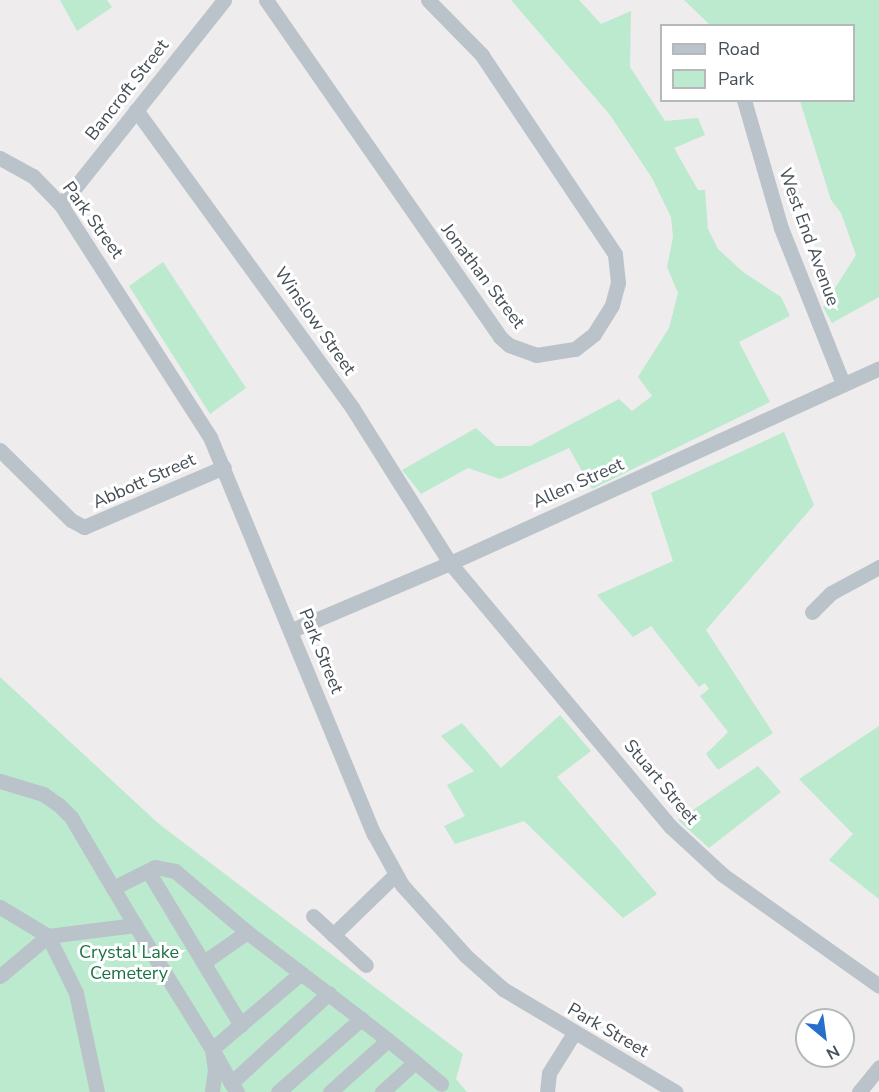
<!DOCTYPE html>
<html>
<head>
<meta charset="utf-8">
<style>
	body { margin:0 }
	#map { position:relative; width:879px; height:1092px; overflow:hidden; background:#eeecec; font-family:"Nunito Sans",sans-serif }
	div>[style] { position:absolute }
	.green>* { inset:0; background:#bceace }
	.minor>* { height:15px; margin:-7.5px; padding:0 7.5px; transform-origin:7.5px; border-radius:7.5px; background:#bbc3ca }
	span { translate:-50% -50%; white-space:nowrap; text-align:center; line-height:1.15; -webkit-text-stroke:6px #fff; paint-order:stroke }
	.street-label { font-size:18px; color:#464f57 }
	.park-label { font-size:18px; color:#1d7248 }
	.legend { position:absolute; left:660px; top:24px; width:195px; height:78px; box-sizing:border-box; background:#fff; border:2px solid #b5b9bc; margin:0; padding:8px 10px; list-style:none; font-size:18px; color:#464f57 }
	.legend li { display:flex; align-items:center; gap:12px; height:30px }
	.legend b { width:30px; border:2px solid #b5b9bc }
	.north { position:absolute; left:795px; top:1008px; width:60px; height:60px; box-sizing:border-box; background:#fff; border:2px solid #b5b9bc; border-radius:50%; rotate:151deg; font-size:16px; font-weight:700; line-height:24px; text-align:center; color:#464f57 }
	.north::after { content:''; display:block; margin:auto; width:21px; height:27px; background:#276fcd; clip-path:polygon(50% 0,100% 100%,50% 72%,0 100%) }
</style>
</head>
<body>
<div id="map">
	<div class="green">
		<div style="clip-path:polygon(60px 0,107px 0,112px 7px,77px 31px)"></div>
		<div style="clip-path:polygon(511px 0,579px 0,601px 24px,631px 11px,630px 67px,665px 121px,698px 118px,705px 135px,674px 148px,698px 190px,705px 190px,708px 229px,718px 249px,743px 272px,781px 297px,790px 316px,739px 342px,770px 402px,592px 489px,569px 448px,500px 479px,468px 468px,421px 494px,402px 470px,476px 428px,496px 446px,530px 446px,619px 399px,632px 411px,652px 396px,638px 377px,669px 328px,678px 293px,667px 267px,673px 237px,671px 217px,652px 178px,610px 115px)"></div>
		<div style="clip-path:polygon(684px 0,879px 0,879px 297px,832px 323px,823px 307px,856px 255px,841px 213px,831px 200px,800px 101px,854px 100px,854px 26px,710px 25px)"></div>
		<div style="clip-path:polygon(163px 262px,246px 388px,210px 414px,129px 286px)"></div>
		<div style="clip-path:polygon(784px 432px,814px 505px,706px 630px,773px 733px,718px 770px,706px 754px,728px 732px,700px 696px,709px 689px,705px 683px,699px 687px,651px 626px,633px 637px,597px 595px,673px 561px,651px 493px)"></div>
		<div style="clip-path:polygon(0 677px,159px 824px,463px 1054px,456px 1079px,467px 1092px,0 1092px)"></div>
		<div style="clip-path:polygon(560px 715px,591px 751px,557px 777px,657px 894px,623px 918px,524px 821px,455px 844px,444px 826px,465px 816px,447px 785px,474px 771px,441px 736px,462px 723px,501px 768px)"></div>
		<div style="clip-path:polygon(879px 726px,879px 899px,829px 860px,853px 834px,799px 779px)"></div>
		<div style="clip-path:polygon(758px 766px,781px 792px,709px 848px,678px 820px)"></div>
	</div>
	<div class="minor">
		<div style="left:266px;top:0;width:410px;rotate:55.2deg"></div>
		<div style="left:500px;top:337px;width:12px;rotate:42deg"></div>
		<div style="left:509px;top:345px;width:29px;rotate:20deg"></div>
		<div style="left:536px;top:355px;width:39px;rotate:-9deg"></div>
		<div style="left:575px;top:349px;width:24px;rotate:-38deg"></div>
		<div style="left:594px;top:334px;width:34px;rotate:-58deg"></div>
		<div style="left:612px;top:305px;width:23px;rotate:-75deg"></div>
		<div style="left:618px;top:283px;width:29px;rotate:-96deg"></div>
		<div style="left:615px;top:254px;width:239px;rotate:-123.8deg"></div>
		<div style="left:482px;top:55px;width:77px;rotate:-134.5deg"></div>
		<div style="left:744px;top:100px;width:133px;rotate:73.9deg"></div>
		<div style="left:781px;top:228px;width:168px;rotate:68.3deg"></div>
		<div style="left:136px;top:110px;width:369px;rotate:54deg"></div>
		<div style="left:353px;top:409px;width:182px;rotate:57.8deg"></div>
		<div style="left:450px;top:563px;width:344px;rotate:50.1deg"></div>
		<div style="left:671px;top:827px;width:71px;rotate:42.7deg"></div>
		<div style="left:723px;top:875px;width:191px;rotate:35.4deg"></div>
		<div style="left:0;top:158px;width:38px;rotate:29deg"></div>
		<div style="left:33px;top:176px;width:40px;rotate:46deg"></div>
		<div style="left:61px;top:205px;width:276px;rotate:57.3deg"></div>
		<div style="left:210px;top:437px;width:430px;rotate:67.6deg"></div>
		<div style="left:374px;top:834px;width:58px;rotate:61.2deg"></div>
		<div style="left:402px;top:885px;width:96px;rotate:48deg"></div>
		<div style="left:466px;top:956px;width:50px;rotate:41.7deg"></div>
		<div style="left:503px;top:989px;width:201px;rotate:30.8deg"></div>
		<div style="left:61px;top:205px;width:262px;rotate:-51.5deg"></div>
		<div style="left:0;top:450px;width:100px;rotate:44.6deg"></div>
		<div style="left:71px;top:520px;width:15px;rotate:28deg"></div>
		<div style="left:84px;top:527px;width:152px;rotate:-23.2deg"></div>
		<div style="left:812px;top:612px;width:27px;rotate:-45deg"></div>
		<div style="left:831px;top:593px;width:55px;rotate:-28.4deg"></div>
		<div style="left:292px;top:630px;width:172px;rotate:-23deg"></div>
		<div style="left:450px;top:563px;width:471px;rotate:-24.4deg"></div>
		<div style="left:0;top:781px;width:45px;rotate:16.8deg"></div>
		<div style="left:43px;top:794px;width:19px;rotate:35deg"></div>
		<div style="left:59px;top:805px;width:17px;rotate:45deg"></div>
		<div style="left:71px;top:817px;width:82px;rotate:59.4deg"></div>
		<div style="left:113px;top:888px;width:47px;rotate:-26.6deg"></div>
		<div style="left:155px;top:867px;width:20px;rotate:11deg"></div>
		<div style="left:175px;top:871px;width:94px;rotate:40.3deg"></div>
		<div style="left:247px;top:932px;width:143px;rotate:37.3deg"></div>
		<div style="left:148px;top:871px;width:180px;rotate:58.9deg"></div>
		<div style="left:113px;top:888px;width:43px;rotate:59.3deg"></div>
		<div style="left:0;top:907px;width:56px;rotate:31.1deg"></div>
		<div style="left:48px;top:936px;width:88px;rotate:-7.2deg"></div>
		<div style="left:135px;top:925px;width:146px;rotate:58.2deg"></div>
		<div style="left:212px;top:1049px;width:21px;rotate:82deg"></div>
		<div style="left:215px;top:1070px;width:22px;rotate:98deg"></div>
		<div style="left:313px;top:916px;width:72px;rotate:42.8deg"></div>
		<div style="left:333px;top:935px;width:86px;rotate:-44.1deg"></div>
		<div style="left:204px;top:962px;width:52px;rotate:-34.9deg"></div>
		<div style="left:0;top:976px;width:62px;rotate:-39.8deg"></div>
		<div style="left:48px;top:936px;width:64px;rotate:63.8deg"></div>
		<div style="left:76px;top:993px;width:101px;rotate:78deg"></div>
		<div style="left:415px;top:1062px;width:34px;rotate:40deg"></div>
		<div style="left:231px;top:1083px;width:39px;rotate:-119deg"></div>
		<div style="left:212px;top:1049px;width:117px;rotate:-40.5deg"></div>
		<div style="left:237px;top:1092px;width:11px;rotate:-124deg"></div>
		<div style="left:231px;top:1083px;width:133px;rotate:-42.6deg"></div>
		<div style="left:278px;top:1092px;width:111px;rotate:-41.3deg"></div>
		<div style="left:361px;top:1019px;width:34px;rotate:38deg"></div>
		<div style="left:330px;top:1092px;width:78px;rotate:-41.9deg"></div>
		<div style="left:388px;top:1040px;width:35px;rotate:39deg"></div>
		<div style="left:415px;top:1062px;width:45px;rotate:137.7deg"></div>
		<div style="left:547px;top:1092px;width:19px;rotate:-84deg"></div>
		<div style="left:549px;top:1073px;width:47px;rotate:-58deg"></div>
		<div style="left:859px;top:1092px;width:32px;rotate:-51deg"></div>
	</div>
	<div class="street-label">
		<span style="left:127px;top:90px;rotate:-52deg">Bancroft Street</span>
		<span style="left:93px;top:220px;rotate:54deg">Park Street</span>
		<span style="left:809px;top:237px;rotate:70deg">West End Avenue</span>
		<span style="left:483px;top:276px;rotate:53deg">Jonathan Street</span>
		<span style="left:315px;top:321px;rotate:55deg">Winslow Street</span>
		<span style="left:144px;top:481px;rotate:-24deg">Abbott Street</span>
		<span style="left:578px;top:483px;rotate:-24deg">Allen Street</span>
		<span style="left:321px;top:651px;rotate:68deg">Park Street</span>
		<span style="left:661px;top:782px;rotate:50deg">Stuart Street</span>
		<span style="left:608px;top:1030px;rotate:30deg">Park Street</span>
	</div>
	<div class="park-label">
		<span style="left:129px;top:963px">Crystal Lake<br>Cemetery</span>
	</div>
	<ul class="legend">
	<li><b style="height:8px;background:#bbc3ca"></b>Road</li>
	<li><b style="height:16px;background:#bceace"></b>Park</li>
	</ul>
	<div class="north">N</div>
</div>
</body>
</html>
